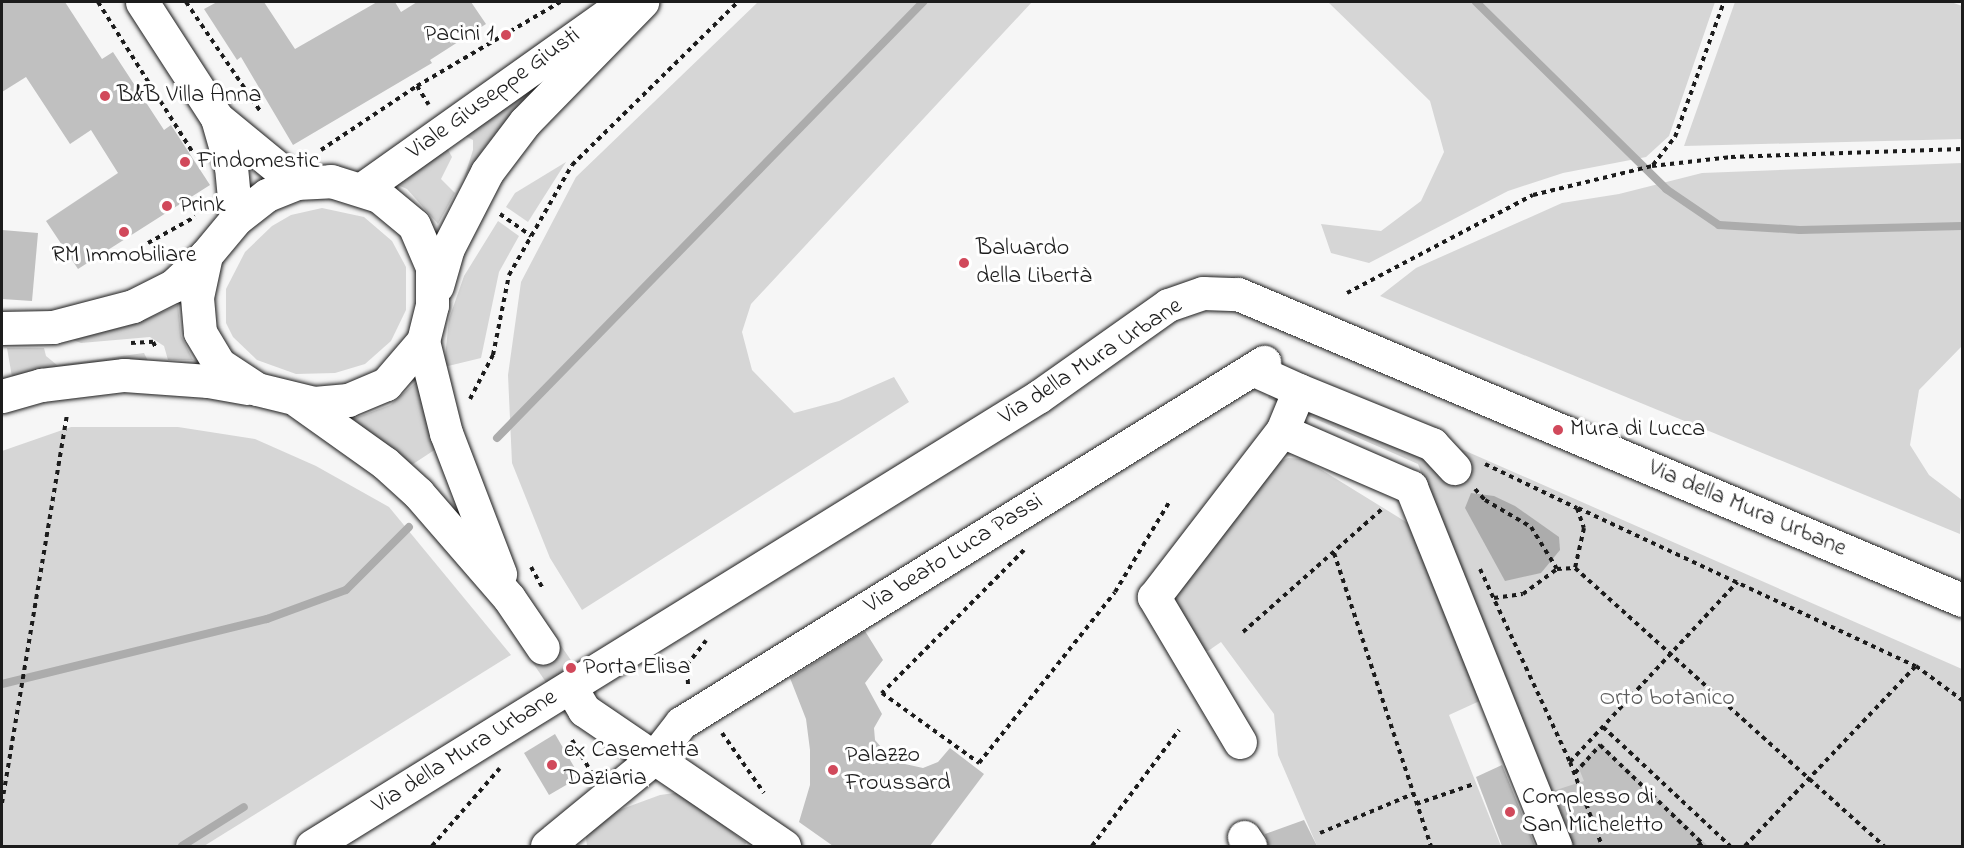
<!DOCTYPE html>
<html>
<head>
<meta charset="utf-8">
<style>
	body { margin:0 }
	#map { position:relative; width:1964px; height:848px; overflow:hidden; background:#f6f6f6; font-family:"Indie Flower",sans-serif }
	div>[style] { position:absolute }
	.green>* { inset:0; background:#d6d6d6 }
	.water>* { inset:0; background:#acacac }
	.stream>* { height:8px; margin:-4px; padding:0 4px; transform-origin:4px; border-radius:4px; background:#acacac }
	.building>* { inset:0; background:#c0c0c0 }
	.minor-tunnel>* { height:33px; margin-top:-16.5px; transform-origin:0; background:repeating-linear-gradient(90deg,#d5d5d5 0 33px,transparent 0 49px) }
	.path>* { height:4px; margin-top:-2px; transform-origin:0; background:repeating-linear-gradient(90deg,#1c1c1c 0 4.5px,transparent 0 9px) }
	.roads { filter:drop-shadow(0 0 2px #1c1c1c) drop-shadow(0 0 2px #1c1c1c) }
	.minor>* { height:33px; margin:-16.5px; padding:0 16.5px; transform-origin:16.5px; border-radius:16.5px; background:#fff }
	.major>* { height:33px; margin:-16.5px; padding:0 16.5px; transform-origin:16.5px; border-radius:16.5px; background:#fff }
	.dots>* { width:16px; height:16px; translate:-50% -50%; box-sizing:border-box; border:3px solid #fff; border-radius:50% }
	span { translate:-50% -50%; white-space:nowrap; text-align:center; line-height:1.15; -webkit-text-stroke:6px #fff; paint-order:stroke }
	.poi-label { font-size:24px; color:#1c1c1c }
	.right { translate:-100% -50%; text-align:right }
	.left { translate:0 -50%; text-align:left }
	.street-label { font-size:24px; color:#1c1c1c }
	.park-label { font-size:24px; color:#5d5d5d }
	.frame { position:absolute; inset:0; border:3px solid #1c1c1c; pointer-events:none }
</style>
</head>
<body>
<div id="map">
	<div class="green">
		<div style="clip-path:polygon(758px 2px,1032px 2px,751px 304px,742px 332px,752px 370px,794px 413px,839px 401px,894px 377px,909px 402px,582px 610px,550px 558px,512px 463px,508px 375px,521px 282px,576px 177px)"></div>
		<div style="clip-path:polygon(1328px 2px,1715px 2px,1669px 136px,1646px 157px,1563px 173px,1508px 191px,1369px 263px,1331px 253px,1321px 224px,1381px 231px,1421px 201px,1444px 152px,1430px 101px)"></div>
		<div style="clip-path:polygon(1735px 2px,1951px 2px,1962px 6px,1962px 139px,1684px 146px)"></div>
		<div style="clip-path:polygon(543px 76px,484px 148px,464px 178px,473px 150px,473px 140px,465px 136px)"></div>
		<div style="clip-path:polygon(446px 146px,452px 157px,441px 179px,455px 193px,438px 224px,407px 189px,395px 184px)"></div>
		<div style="clip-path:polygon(566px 162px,528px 222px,506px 207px,515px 193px)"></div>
		<div style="clip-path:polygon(1962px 163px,1962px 346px,1919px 390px,1910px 445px,1929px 475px,1962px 500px,1960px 534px,1380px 296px,1416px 268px,1562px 203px,1619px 194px,1702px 173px)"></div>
		<div style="clip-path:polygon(322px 208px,364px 217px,392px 241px,406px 267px,406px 310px,391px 341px,365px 364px,335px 373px,296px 374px,257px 360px,233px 337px,226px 323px,226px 289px,245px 252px,272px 226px,291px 215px)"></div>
		<div style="clip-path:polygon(498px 221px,519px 236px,499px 272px,481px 358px,444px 367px,449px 319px,464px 276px)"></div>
		<div style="clip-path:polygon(178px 305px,181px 336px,193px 360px,168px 360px,164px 346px,150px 337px,81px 343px,73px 340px,138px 323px)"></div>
		<div style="clip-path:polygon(7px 348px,44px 348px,46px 356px,57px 365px,144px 353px,148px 361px,12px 377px)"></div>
		<div style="clip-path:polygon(1279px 369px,1962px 669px,1962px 846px,1567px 846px,1418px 464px,1268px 398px)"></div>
		<div style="clip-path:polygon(420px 379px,439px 447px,410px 466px,353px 419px,390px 405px)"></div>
		<div style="clip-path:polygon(71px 427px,178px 427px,255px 439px,316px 466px,389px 507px,511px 655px,204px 846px,2px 846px,2px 451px)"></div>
		<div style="clip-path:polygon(1288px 458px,1304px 459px,1411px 525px,1484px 699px,1449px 715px,1501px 846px,1317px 846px,1278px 755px,1274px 714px,1221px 642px,1208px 651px,1194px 648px,1170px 598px,1279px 462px)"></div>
		<div style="clip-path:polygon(682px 792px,746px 843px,745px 846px,587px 846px,585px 830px,592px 820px,660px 795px)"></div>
	</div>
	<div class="water">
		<div style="clip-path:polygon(1471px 493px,1494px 496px,1515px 506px,1559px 537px,1560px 550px,1541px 573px,1505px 581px,1465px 508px)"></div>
	</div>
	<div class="stream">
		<div style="left:1476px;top:2px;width:267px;rotate:44.5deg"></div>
		<div style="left:1666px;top:189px;width:64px;rotate:34.2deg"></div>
		<div style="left:1719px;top:225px;width:81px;rotate:3.5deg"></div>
		<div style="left:1800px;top:230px;width:162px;rotate:-1.4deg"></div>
		<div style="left:497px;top:438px;width:610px;rotate:-45.66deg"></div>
		<div style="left:2px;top:684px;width:273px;rotate:-13.8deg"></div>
		<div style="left:267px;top:619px;width:84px;rotate:-20.2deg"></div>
		<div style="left:346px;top:590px;width:89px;rotate:-45deg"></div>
		<div style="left:182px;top:846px;width:73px;rotate:-32.2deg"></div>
	</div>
	<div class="building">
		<div style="clip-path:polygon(2px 2px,65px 2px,102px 59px,113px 52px,164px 130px,171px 125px,210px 185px,78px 269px,46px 221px,118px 173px,91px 130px,70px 144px,26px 77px,2px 92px)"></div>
		<div style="clip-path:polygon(217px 2px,264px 2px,295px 49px,377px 2px,395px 2px,401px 12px,417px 2px,471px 2px,486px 24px,430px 60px,432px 63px,293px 145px,241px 57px,237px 60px,204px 9px)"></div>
		<div style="clip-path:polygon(2px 230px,38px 233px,32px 301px,2px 299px)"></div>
		<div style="clip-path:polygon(865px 631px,883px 660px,865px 683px,882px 714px,874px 728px,875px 740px,886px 753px,896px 762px,923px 768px,938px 762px,950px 748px,984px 774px,930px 846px,833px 846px,799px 822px,810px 785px,810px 750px,806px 719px,790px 678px)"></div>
		<div style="clip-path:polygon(555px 734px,580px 777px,549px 795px,524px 753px)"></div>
		<div style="clip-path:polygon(1600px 743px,1708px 846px,1573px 846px,1553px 791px,1584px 781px,1578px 766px)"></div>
		<div style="clip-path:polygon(1502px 765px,1535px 846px,1502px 846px,1476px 777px)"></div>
		<div style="clip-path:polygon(1304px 820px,1317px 846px,1268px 846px,1265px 834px)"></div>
	</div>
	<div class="minor-tunnel">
		<div style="left:543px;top:648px;width:60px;rotate:55.8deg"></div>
	</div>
	<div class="path">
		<div style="left:98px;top:2px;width:178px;rotate:57.8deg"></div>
		<div style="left:186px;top:2px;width:132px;rotate:55.8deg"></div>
		<div style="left:417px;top:86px;width:22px;rotate:58deg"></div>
		<div style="left:321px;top:150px;width:115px;rotate:-33.7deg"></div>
		<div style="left:417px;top:86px;width:166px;rotate:-30.4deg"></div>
		<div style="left:1653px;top:165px;width:36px;rotate:-52deg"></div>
		<div style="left:1675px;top:137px;width:144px;rotate:-70.1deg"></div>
		<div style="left:500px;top:214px;width:38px;rotate:35deg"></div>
		<div style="left:148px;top:243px;width:54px;rotate:-29deg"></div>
		<div style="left:1347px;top:293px;width:210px;rotate:-27.8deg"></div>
		<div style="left:1533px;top:195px;width:122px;rotate:-13.7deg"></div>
		<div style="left:1652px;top:166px;width:80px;rotate:-6.5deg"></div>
		<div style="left:1731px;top:157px;width:231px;rotate:-2deg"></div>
		<div style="left:131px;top:343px;width:22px;rotate:-3deg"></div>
		<div style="left:153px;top:342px;width:7px;rotate:63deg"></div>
		<div style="left:470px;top:399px;width:50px;rotate:-62.4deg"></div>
		<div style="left:493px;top:355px;width:82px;rotate:-78.7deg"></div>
		<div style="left:509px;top:275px;width:127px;rotate:-60.2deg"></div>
		<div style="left:572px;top:165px;width:233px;rotate:-44.5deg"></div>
		<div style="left:1485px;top:464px;width:102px;rotate:25.6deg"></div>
		<div style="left:1577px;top:508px;width:21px;rotate:71deg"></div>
		<div style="left:1584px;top:528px;width:41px;rotate:102.7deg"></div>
		<div style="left:1475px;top:489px;width:15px;rotate:48deg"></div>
		<div style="left:1485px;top:500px;width:53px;rotate:30.4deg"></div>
		<div style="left:1531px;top:527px;width:49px;rotate:58.2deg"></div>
		<div style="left:1578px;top:508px;width:373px;rotate:25.1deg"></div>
		<div style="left:1916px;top:666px;width:57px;rotate:36.5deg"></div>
		<div style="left:1024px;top:550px;width:202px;rotate:134.8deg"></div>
		<div style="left:882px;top:693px;width:120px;rotate:35.8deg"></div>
		<div style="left:979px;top:763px;width:218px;rotate:-51.5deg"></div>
		<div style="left:1115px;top:592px;width:106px;rotate:-58.9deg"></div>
		<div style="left:1334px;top:553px;width:309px;rotate:71.7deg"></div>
		<div style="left:531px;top:567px;width:25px;rotate:61deg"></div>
		<div style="left:1480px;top:569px;width:213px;rotate:65deg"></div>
		<div style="left:1570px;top:762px;width:90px;rotate:69.1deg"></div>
		<div style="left:1494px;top:598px;width:29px;rotate:-8deg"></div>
		<div style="left:1523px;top:594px;width:42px;rotate:-36.3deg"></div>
		<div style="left:1557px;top:569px;width:18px;rotate:-3deg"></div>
		<div style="left:1575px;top:568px;width:416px;rotate:42deg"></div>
		<div style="left:1243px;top:632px;width:187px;rotate:-41.5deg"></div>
		<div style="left:688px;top:684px;width:19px;rotate:-93deg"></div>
		<div style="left:687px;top:665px;width:31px;rotate:-52deg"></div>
		<div style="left:1603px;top:727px;width:174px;rotate:43.1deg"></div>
		<div style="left:722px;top:733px;width:73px;rotate:55deg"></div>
		<div style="left:572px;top:740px;width:37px;rotate:59deg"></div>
		<div style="left:1570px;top:762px;width:246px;rotate:-47.1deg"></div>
		<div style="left:1575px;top:773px;width:38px;rotate:-48deg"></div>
		<div style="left:1600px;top:745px;width:141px;rotate:43.9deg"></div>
		<div style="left:1702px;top:843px;width:5px;rotate:143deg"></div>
		<div style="left:2px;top:803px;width:394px;rotate:-80.5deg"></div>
		<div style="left:1416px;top:804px;width:61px;rotate:-19deg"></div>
		<div style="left:1320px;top:833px;width:101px;rotate:-22.8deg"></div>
		<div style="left:432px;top:846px;width:103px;rotate:-48.9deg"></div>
		<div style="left:1092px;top:846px;width:145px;rotate:-53.1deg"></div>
		<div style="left:1745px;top:846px;width:248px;rotate:-46.5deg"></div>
	</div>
	<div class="roads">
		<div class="minor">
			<div style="left:423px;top:341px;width:95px;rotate:76deg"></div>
			<div style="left:446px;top:433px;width:151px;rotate:69deg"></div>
			<div style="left:1299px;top:390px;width:144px;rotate:22.1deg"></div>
			<div style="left:1432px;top:444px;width:33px;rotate:47deg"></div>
			<div style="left:298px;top:401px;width:107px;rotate:35.5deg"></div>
			<div style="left:385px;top:463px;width:45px;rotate:42.3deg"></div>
			<div style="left:418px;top:493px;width:139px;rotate:49.1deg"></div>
			<div style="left:509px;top:598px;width:60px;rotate:55.8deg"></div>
			<div style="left:1282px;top:431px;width:141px;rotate:23.5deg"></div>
			<div style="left:1411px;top:487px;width:387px;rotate:68.1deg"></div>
			<div style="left:577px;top:698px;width:14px;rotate:60deg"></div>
			<div style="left:584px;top:710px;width:242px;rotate:34.2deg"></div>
			<div style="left:1240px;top:742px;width:169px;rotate:-120.7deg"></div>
			<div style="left:1154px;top:597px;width:210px;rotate:-52.4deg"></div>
			<div style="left:1282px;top:431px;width:44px;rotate:-67.5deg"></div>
			<div style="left:1299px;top:390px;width:51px;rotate:-155.9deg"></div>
			<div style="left:1244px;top:837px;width:11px;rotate:56deg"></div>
			<div style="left:312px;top:846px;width:854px;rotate:-31.74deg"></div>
			<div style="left:1038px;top:397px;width:159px;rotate:-35.3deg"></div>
			<div style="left:1168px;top:305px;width:37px;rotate:-19deg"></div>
			<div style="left:1203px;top:293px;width:35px;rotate:2deg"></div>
			<div style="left:1238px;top:294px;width:786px;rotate:22.91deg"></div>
			<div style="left:547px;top:846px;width:137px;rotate:-39.4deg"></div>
			<div style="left:653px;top:759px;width:46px;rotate:-52.1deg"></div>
			<div style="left:681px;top:723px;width:686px;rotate:-31.77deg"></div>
		</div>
		<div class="major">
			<div style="left:142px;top:2px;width:138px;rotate:57.1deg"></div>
			<div style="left:217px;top:118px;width:51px;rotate:74.1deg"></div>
			<div style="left:231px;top:167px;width:52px;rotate:84.5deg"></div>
			<div style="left:217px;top:118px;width:102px;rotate:39.4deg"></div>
			<div style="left:331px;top:181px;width:50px;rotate:17.4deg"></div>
			<div style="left:379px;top:196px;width:45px;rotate:39.6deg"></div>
			<div style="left:414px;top:225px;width:46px;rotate:66.8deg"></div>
			<div style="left:432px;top:267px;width:38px;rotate:90deg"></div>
			<div style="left:432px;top:305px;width:37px;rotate:104deg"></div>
			<div style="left:423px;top:341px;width:57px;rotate:130.7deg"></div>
			<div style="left:386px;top:384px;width:41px;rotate:157.2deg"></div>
			<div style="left:348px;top:400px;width:34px;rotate:175deg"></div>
			<div style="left:314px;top:403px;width:59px;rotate:-166.2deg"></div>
			<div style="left:257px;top:389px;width:45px;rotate:-146.7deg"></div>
			<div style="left:219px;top:364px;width:37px;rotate:-121deg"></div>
			<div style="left:200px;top:332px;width:35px;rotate:-95deg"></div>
			<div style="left:197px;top:297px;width:43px;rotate:-77.9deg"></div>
			<div style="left:206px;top:255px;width:47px;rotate:-50.2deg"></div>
			<div style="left:236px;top:219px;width:39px;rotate:-38deg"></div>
			<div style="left:267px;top:195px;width:31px;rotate:-22deg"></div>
			<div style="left:296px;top:183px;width:35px;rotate:-3deg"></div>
			<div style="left:362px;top:189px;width:314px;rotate:-35.4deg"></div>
			<div style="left:437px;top:286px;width:40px;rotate:-74deg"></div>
			<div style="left:448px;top:248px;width:85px;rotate:-62.8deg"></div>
			<div style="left:487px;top:172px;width:63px;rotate:-52.8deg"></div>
			<div style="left:525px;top:122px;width:168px;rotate:-45.7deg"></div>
			<div style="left:2px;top:328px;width:51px;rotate:-1.1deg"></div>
			<div style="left:53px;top:327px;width:83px;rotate:-14.7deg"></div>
			<div style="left:133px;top:306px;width:45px;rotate:-26.6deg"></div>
			<div style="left:173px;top:286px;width:45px;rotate:-43.2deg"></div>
			<div style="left:2px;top:396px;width:41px;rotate:-15.8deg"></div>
			<div style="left:41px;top:385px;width:84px;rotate:-6.9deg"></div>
			<div style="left:124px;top:375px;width:84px;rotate:4.1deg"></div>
			<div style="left:208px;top:381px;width:40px;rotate:10deg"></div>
		</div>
	</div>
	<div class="dots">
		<div style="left:506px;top:35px;background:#d1495b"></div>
		<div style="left:105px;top:96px;background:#d1495b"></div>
		<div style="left:185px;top:162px;background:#d1495b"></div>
		<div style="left:167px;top:206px;background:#d1495b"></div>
		<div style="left:124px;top:232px;background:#d1495b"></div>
		<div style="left:964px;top:263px;background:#d1495b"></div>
		<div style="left:1558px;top:430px;background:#d1495b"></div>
		<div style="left:571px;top:668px;background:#d1495b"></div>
		<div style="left:552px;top:765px;background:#d1495b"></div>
		<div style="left:833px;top:770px;background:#d1495b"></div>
		<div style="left:1510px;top:812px;background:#d1495b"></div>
	</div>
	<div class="poi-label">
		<span class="right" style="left:494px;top:35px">Pacini 1</span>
		<span class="left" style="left:117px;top:96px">B&amp;B Villa Anna</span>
		<span class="left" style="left:197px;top:162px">Findomestic</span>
		<span class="left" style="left:179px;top:206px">Prink</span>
		<span class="left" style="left:976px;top:263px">Baluardo<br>della Libertà</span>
		<span style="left:124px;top:256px">RM Immobiliare</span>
		<span class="left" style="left:1570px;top:430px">Mura di Lucca</span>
		<span class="left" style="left:583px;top:668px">Porta Elisa</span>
		<span class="left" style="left:564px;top:765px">ex Casemetta<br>Daziaria</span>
		<span class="left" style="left:845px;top:770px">Palazzo<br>Froussard</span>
		<span class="left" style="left:1522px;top:812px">Complesso di<br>San Micheletto</span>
	</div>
	<div class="street-label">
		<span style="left:494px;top:94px;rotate:-36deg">Viale Giuseppe Giusti</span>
		<span style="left:1091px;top:362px;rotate:-33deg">Via della Mura Urbane</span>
		<span style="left:1747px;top:509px;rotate:23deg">Via della Mura Urbane</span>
		<span style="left:954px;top:554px;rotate:-32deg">Via beato Luca Passi</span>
		<span style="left:465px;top:752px;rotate:-32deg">Via della Mura Urbane</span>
	</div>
	<div class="park-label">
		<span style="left:1667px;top:699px">Orto botanico</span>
	</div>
	<div class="frame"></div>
</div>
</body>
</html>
